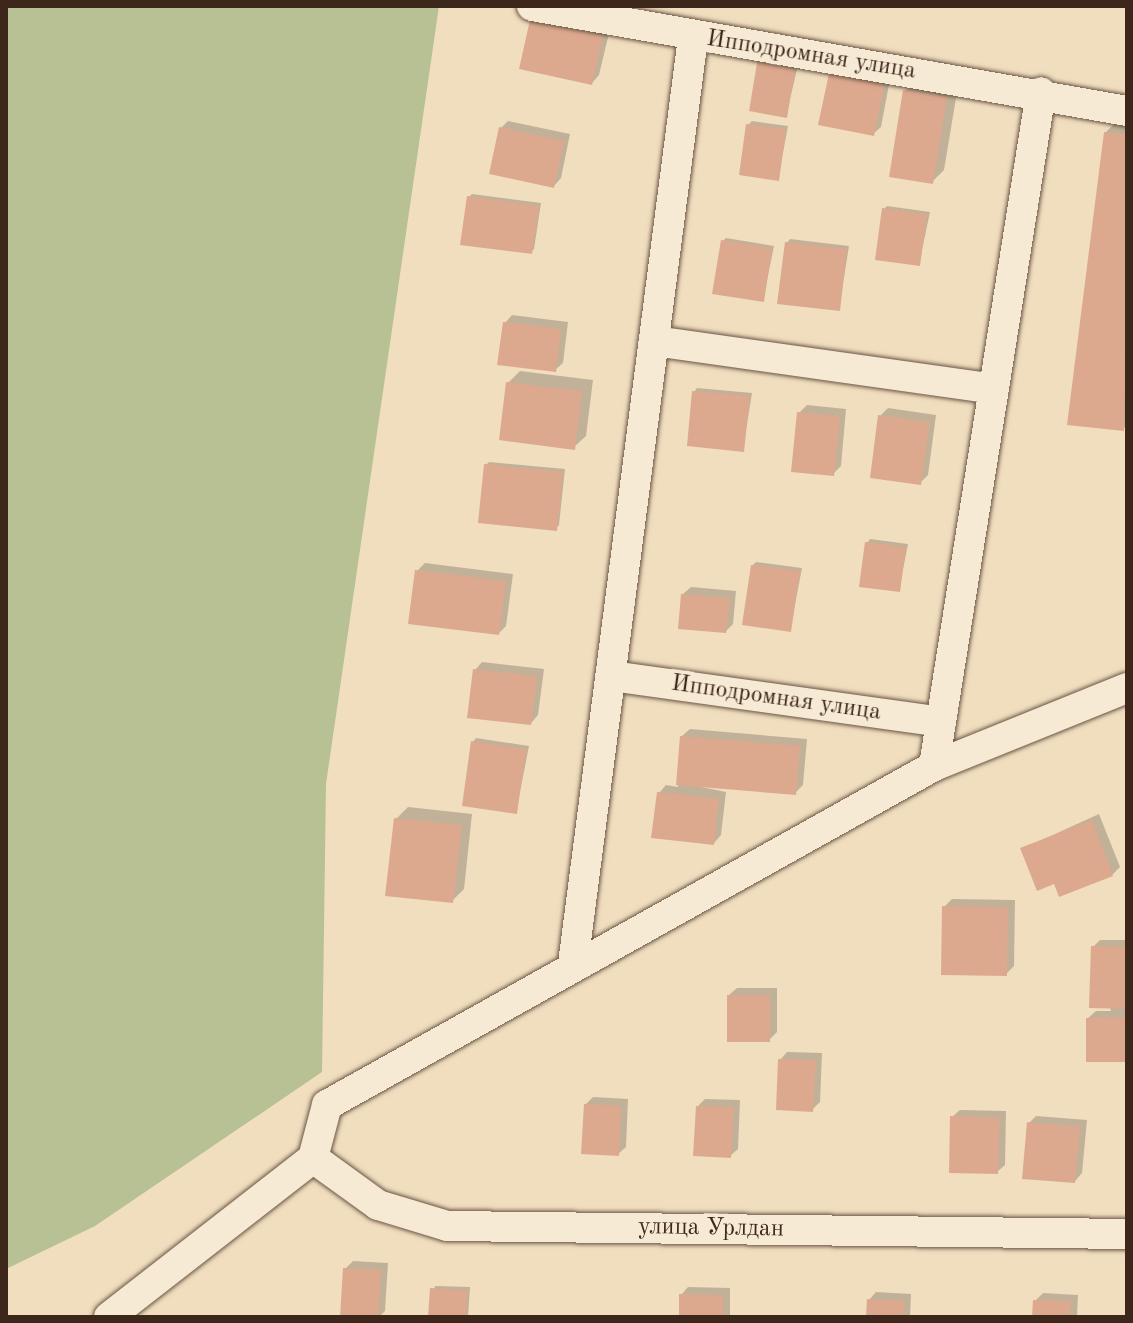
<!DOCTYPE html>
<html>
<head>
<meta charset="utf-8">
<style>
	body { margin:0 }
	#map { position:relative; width:1133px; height:1323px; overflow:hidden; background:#f1debf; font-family:"Old Standard TT",serif }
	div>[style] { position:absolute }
	.green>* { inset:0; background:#b8c193 }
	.shadow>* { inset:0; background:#0003 }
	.building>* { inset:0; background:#dda98e }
	.roads { filter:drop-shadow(0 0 2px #6a5544) drop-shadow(0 0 2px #6a5544) }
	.street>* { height:30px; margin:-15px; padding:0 15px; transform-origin:15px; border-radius:15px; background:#f6ead5 }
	span { translate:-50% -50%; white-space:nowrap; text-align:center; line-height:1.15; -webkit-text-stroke:7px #f6ead5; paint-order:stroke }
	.street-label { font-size:24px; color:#3d271b }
	.frame { position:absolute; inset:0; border:8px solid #3d271b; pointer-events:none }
</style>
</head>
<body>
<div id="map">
	<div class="green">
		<div style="clip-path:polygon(6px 6px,439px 6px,326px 784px,322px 1072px,95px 1226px,6px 1269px)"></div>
	</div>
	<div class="shadow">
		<div style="clip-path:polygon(531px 21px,610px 29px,599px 75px,592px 83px)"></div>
		<div style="clip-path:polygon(764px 54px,799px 61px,786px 116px)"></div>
		<div style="clip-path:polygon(891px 74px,881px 127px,873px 134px,821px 123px)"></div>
		<div style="clip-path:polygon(917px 79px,958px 86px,944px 170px,932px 182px,905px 91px)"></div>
		<div style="clip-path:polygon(1127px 111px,1127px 425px,1123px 429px,1106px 132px)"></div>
		<div style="clip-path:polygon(508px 121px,570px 134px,561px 178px,554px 186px,501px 128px)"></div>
		<div style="clip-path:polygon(752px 121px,788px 126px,778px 179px,748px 125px)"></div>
		<div style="clip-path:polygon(472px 194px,541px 203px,534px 249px,531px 252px,469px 197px)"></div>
		<div style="clip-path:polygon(887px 206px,930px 212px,919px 264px,884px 209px)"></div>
		<div style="clip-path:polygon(726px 238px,774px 246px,763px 300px,723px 241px)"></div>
		<div style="clip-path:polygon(790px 239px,849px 246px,839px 309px,787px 243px)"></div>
		<div style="clip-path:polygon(512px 315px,568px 322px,563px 363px,555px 370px,505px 323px)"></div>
		<div style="clip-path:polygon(520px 371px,593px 380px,586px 436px,574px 447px,508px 383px)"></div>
		<div style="clip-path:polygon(697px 388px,752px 393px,743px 449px,694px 392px)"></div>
		<div style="clip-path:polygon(807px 405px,846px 409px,841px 466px,833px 474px,799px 413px)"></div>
		<div style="clip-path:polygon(888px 408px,936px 415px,928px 475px,920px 483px,880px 416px)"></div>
		<div style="clip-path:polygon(489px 462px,565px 469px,559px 525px,556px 528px,486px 465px)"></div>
		<div style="clip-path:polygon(870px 539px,908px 544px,899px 590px,867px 543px)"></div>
		<div style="clip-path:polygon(756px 562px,802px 568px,790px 630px,753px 565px)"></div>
		<div style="clip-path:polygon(425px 563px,513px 574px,506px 626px,499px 633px,417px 571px)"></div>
		<div style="clip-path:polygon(691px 587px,736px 591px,733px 624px,726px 631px,683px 594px)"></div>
		<div style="clip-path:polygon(482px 662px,544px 669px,538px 715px,531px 723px,475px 670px)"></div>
		<div style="clip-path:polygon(690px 729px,807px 739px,803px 785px,795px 793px,687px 784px,726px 792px,721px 835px,714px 843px,659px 793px,666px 785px,678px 787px,682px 736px)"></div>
		<div style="clip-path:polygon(476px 738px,529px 746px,516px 812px,473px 742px)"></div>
		<div style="clip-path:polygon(408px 807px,472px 814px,464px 889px,452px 901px,396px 819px)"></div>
		<div style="clip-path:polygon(1099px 814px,1120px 867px,1112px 875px,1055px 882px,1022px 849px)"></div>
		<div style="clip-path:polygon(952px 899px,1015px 900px,1014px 966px,1006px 974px,944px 907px)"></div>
		<div style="clip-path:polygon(1100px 940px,1127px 940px,1127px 1060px,1088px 1018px,1096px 1011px,1111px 1011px,1093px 947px)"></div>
		<div style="clip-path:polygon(737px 988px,777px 988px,777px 1032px,769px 1040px,729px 995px)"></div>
		<div style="clip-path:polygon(787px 1052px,822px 1053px,820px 1102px,812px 1110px,780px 1060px)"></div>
		<div style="clip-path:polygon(593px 1097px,628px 1099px,626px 1147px,618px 1154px,586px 1104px)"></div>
		<div style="clip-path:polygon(705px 1099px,740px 1100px,738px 1149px,730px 1156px,698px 1106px)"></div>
		<div style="clip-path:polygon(960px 1110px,1006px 1111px,1005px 1165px,997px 1172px,952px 1117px)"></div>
		<div style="clip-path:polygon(1036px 1116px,1087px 1120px,1082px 1173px,1075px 1181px,1029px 1123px)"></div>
		<div style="clip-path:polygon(353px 1261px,388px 1263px,385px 1311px,379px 1317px,343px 1317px,345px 1269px)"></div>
		<div style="clip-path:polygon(435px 1286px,470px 1287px,468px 1317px,430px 1317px)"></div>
		<div style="clip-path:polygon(688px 1287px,730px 1288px,730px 1317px,681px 1317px,681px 1295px)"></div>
		<div style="clip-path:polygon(876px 1292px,911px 1294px,910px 1317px,868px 1317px,869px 1300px)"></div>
		<div style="clip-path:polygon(1043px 1293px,1078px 1295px,1077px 1317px,1034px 1317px,1035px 1301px)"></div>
	</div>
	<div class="building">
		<div style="clip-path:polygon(530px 20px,603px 36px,592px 85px,519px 69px)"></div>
		<div style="clip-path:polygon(758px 57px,796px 63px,787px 118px,749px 111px)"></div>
		<div style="clip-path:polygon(830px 69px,885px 81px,874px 136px,818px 125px)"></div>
		<div style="clip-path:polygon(903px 90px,947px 97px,933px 184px,889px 177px)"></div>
		<div style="clip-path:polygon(746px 124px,786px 129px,779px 181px,739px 175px)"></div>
		<div style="clip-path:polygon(499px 127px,564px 141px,554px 188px,489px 174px)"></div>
		<div style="clip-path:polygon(1104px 132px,1127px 134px,1124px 431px,1067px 425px)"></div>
		<div style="clip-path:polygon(467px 196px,539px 206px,532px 254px,460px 245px)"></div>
		<div style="clip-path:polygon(882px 208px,927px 214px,920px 266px,875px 260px)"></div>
		<div style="clip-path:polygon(721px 240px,772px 248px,764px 302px,712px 294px)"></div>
		<div style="clip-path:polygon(785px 242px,847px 249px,840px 311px,777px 304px)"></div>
		<div style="clip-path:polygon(503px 322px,561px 329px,556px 372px,497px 365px)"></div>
		<div style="clip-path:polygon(506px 382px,582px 391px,575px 450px,499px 440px)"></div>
		<div style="clip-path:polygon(692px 391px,750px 396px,744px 452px,687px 446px)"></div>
		<div style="clip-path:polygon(797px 412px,840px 416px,834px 476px,791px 472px)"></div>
		<div style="clip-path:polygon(878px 415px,930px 422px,921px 485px,870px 478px)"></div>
		<div style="clip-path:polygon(484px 464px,563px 472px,557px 531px,478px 523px)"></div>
		<div style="clip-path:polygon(865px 542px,906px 547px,900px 592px,859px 587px)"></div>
		<div style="clip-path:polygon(751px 565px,800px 571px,791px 632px,742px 625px)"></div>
		<div style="clip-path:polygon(415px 570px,506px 581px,499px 635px,408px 624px)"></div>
		<div style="clip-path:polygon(681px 594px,730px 598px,726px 633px,678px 629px)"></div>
		<div style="clip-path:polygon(473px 669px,537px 676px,531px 725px,467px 718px)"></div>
		<div style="clip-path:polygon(680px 736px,800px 746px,796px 795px,676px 785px)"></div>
		<div style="clip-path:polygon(471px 741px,526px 749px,517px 814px,462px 806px)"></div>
		<div style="clip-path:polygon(657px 792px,719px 799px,714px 845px,651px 838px)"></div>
		<div style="clip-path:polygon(394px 818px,462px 825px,453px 903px,385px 896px)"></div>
		<div style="clip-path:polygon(1092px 820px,1113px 876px,1059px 897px,1054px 884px,1037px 891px,1020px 848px)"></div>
		<div style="clip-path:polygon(942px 906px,1008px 907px,1007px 976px,941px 975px)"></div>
		<div style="clip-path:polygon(1091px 946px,1127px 947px,1127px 1009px,1089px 1008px)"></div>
		<div style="clip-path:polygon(727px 995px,770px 995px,770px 1042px,727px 1042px)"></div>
		<div style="clip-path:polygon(1127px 1017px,1127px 1062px,1086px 1062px,1086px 1018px)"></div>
		<div style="clip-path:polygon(778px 1059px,816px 1060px,813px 1112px,776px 1110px)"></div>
		<div style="clip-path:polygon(584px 1104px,621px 1106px,619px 1156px,581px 1154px)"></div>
		<div style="clip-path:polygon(696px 1106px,734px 1107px,731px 1158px,693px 1156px)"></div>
		<div style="clip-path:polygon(950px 1116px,999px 1118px,998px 1174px,949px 1173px)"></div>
		<div style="clip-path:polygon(1027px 1122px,1080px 1127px,1075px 1183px,1022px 1179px)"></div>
		<div style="clip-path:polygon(343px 1268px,381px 1270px,378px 1317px,340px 1317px)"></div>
		<div style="clip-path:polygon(430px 1288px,468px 1290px,466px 1317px,428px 1317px)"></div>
		<div style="clip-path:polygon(679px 1294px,723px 1295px,723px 1317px,679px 1317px)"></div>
		<div style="clip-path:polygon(867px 1299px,905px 1301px,904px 1317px,866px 1317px)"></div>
		<div style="clip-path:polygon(1033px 1300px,1071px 1301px,1070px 1317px,1032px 1317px)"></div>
	</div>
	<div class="roads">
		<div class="street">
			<div style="left:532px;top:6px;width:604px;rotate:10.01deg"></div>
			<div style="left:654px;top:341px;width:343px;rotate:8deg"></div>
			<div style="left:611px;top:676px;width:333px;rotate:7.9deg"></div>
			<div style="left:934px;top:766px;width:682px;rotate:-80.98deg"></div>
			<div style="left:573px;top:964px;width:935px;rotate:-82.62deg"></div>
			<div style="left:313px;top:1158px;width:80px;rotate:35.9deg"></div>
			<div style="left:378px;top:1205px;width:72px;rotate:16.9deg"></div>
			<div style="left:447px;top:1226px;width:680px;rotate:0.67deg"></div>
			<div style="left:109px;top:1317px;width:259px;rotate:-37.9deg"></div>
			<div style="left:313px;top:1158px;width:55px;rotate:-75.2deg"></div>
			<div style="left:327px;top:1105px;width:695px;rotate:-29.18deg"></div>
			<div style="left:934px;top:766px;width:208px;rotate:-22deg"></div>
		</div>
	</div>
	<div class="street-label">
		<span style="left:811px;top:56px;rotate:9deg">Ипподромная улица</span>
		<span style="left:776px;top:699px;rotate:8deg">Ипподромная улица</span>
		<span style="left:711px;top:1229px;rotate:1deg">улица Урлдан</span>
	</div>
	<div class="frame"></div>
</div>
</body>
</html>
